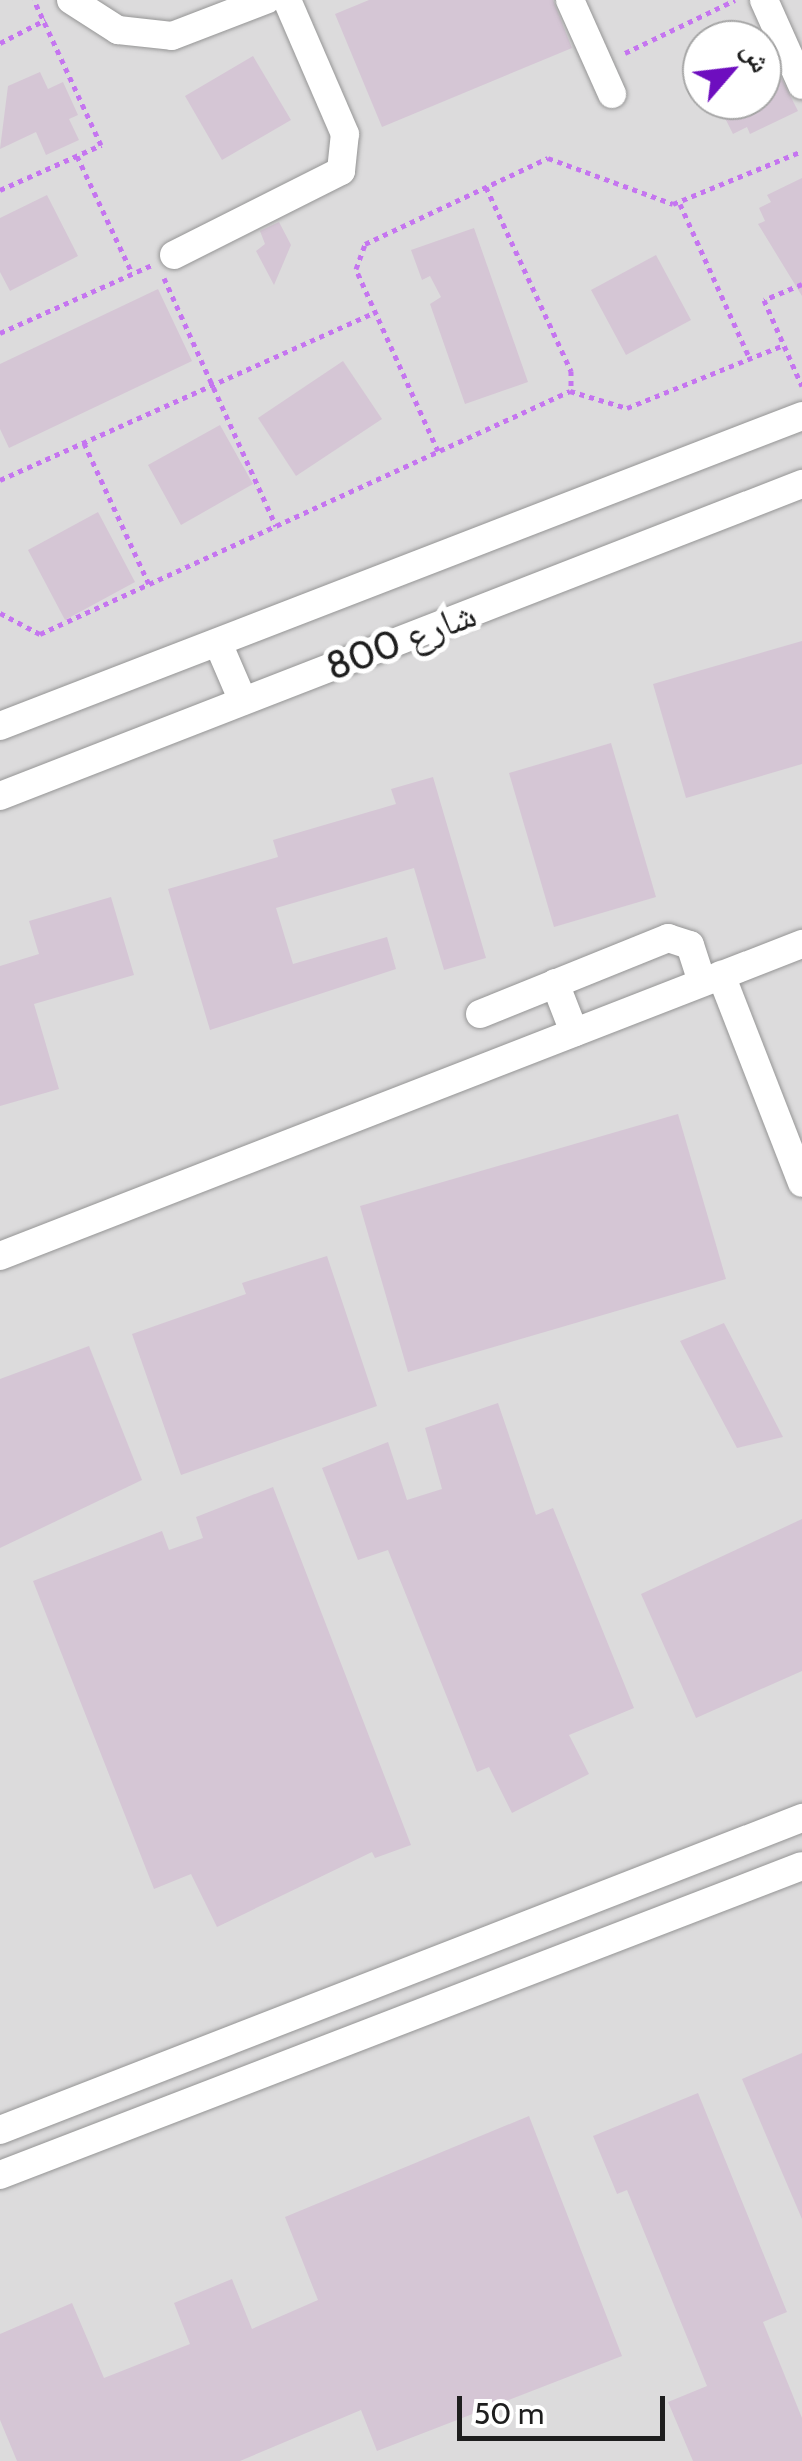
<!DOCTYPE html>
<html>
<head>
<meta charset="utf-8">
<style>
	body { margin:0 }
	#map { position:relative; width:802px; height:2461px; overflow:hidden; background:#efe5ed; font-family:Cabin,"Noto Naskh Arabic",sans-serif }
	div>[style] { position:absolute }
	.residential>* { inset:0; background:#dcdbdc }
	.building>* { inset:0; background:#d5c6d5 }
	.path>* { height:5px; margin-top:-2.5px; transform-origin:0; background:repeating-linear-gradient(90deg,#c575f0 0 5px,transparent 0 10px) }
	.roads { filter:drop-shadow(0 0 2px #959595) drop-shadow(0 0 2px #959595) }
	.minor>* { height:28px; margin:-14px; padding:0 14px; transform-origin:14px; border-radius:14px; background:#fff }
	span { translate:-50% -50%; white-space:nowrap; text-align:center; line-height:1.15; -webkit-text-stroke:10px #fff; paint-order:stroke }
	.street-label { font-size:38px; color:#1e1e1e }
	.north { position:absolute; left:682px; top:20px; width:100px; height:100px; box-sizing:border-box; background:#fff; border:2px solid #a5a5a5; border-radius:50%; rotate:62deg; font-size:28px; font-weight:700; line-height:40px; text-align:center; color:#1e1e1e }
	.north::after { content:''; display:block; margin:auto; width:35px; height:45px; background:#6e0ebf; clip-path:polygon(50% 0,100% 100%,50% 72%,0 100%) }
	.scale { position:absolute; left:457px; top:2396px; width:208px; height:45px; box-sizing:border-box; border:5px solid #1e1e1e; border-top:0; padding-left:12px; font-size:30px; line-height:35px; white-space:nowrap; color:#1e1e1e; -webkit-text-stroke:8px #fff; paint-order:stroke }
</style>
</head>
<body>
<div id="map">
	<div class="residential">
		<div style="clip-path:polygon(evenodd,0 0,802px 0,802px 2461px,0 2461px,0 0,702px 40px,762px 40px,762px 100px,702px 100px,702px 40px)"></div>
	</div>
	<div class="building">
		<div style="clip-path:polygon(369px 0,553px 0,572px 48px,382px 127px,335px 14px)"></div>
		<div style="clip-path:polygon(253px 56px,291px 120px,222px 160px,185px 96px)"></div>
		<div style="clip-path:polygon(770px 56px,798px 111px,750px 134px,747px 127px,733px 134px,716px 100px,762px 100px,762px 60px)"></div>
		<div style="clip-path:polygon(40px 72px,48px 89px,63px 82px,78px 115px,69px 119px,79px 140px,46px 155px,36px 132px,0 149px,8px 86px)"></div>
		<div style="clip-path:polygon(802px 178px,802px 296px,758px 224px,765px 221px,759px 208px,771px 202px,767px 195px)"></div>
		<div style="clip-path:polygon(47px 195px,78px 256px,10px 291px,0 272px,0 218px)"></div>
		<div style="clip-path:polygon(279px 222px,291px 245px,274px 285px,256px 251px,265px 244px,260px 231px)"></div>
		<div style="clip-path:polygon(474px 228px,528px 382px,465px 404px,430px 304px,441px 297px,430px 276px,422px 280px,411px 250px)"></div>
		<div style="clip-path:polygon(656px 255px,691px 320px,626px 355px,591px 290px)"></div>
		<div style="clip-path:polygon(158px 289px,192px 361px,9px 448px,0 429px,0 364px)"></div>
		<div style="clip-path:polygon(343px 361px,382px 419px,296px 476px,258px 418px)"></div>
		<div style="clip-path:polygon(220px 425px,253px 484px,181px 525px,148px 465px)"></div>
		<div style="clip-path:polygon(98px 512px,135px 582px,65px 620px,28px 550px)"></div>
		<div style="clip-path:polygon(802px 641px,802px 764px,686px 798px,653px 684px)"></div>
		<div style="clip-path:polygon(611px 743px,656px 897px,554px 927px,509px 773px)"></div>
		<div style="clip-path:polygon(433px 777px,486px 958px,444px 970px,414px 868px,276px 908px,293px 964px,387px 937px,396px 969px,210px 1030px,168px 889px,278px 857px,273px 840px,396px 804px,391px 789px)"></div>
		<div style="clip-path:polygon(111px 897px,134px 975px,34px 1004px,59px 1089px,0 1106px,0 966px,39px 954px,29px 921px)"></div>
		<div style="clip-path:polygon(678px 1114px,726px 1279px,408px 1372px,360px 1206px)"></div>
		<div style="clip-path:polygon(327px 1256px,377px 1406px,181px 1475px,132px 1334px,246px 1294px,242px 1283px)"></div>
		<div style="clip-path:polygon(724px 1323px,783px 1437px,737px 1448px,680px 1341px)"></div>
		<div style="clip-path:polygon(89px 1346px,142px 1480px,0 1548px,0 1379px)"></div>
		<div style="clip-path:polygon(498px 1403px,536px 1515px,553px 1508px,634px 1708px,569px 1735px,589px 1774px,512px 1813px,489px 1767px,477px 1772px,388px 1550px,358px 1560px,322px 1468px,388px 1442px,407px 1500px,442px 1489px,425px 1428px)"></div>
		<div style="clip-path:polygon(273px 1487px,411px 1845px,375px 1858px,372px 1852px,217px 1927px,191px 1874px,154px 1889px,33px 1581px,162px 1531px,169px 1550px,203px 1538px,196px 1517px)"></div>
		<div style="clip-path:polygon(802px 1519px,802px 1671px,696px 1718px,641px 1594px)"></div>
		<div style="clip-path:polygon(802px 2053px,802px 2219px,742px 2079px)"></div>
		<div style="clip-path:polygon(698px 2093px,787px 2312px,763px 2322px,802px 2418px,802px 2461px,693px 2461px,668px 2402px,707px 2386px,627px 2190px,617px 2194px,593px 2136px)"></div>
		<div style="clip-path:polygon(529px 2116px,622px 2356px,377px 2451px,361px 2410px,240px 2461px,17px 2461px,0 2420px,0 2334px,72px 2303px,104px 2378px,190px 2344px,174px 2303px,232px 2279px,252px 2329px,318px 2300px,285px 2217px)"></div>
	</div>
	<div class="path">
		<div style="left:0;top:43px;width:51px;rotate:-27.1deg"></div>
		<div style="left:625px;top:53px;width:122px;rotate:-25.7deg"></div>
		<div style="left:77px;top:156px;width:129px;rotate:64.8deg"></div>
		<div style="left:486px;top:187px;width:203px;rotate:65.2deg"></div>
		<div style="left:571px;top:371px;width:19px;rotate:90deg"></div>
		<div style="left:0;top:190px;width:111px;rotate:-24deg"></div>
		<div style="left:101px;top:145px;width:160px;rotate:-114.8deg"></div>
		<div style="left:680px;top:204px;width:170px;rotate:65.7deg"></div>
		<div style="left:164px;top:278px;width:272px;rotate:65.7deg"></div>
		<div style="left:802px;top:284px;width:41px;rotate:157.2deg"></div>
		<div style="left:764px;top:300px;width:94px;rotate:66.2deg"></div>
		<div style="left:0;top:333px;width:167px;rotate:-24.1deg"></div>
		<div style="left:84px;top:443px;width:155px;rotate:65.3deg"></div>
		<div style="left:438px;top:451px;width:200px;rotate:-114.3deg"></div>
		<div style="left:356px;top:269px;width:27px;rotate:-70deg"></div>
		<div style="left:365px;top:244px;width:202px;rotate:-25.2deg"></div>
		<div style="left:548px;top:158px;width:133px;rotate:20.2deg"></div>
		<div style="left:673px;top:204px;width:139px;rotate:-22.3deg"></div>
		<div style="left:0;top:480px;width:412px;rotate:-24.1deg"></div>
		<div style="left:0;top:613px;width:45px;rotate:27.7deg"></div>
		<div style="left:40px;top:634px;width:583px;rotate:-24.63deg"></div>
		<div style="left:570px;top:391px;width:59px;rotate:16.6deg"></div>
		<div style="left:627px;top:408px;width:169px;rotate:-21.9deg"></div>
	</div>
	<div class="roads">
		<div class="minor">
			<div style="left:71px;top:0;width:56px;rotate:32.6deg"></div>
			<div style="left:118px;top:30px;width:54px;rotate:6.3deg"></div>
			<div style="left:172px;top:36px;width:101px;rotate:-21deg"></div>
			<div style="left:570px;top:0;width:103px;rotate:65.9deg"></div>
			<div style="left:764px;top:0;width:93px;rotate:65.9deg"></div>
			<div style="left:174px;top:255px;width:187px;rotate:-26.7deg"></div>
			<div style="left:341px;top:171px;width:37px;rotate:-84deg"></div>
			<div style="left:345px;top:134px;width:146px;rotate:-113.4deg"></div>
			<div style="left:218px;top:643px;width:63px;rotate:66.7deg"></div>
			<div style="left:0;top:726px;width:860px;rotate:-21.13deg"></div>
			<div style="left:0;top:796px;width:861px;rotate:-21.26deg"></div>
			<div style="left:721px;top:975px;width:223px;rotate:68.7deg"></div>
			<div style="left:555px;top:983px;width:53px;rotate:68.8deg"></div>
			<div style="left:480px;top:1014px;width:203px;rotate:-22deg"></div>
			<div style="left:668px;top:938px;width:23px;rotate:18deg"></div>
			<div style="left:690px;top:945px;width:39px;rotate:72deg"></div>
			<div style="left:0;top:1256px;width:861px;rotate:-21.26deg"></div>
			<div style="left:0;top:2130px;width:861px;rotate:-21.26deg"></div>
			<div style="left:0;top:2175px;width:859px;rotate:-21.07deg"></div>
		</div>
	</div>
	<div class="street-label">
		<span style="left:401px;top:640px;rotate:-21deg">شارع 800</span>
	</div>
	<div class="north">ش</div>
	<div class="scale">50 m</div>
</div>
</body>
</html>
